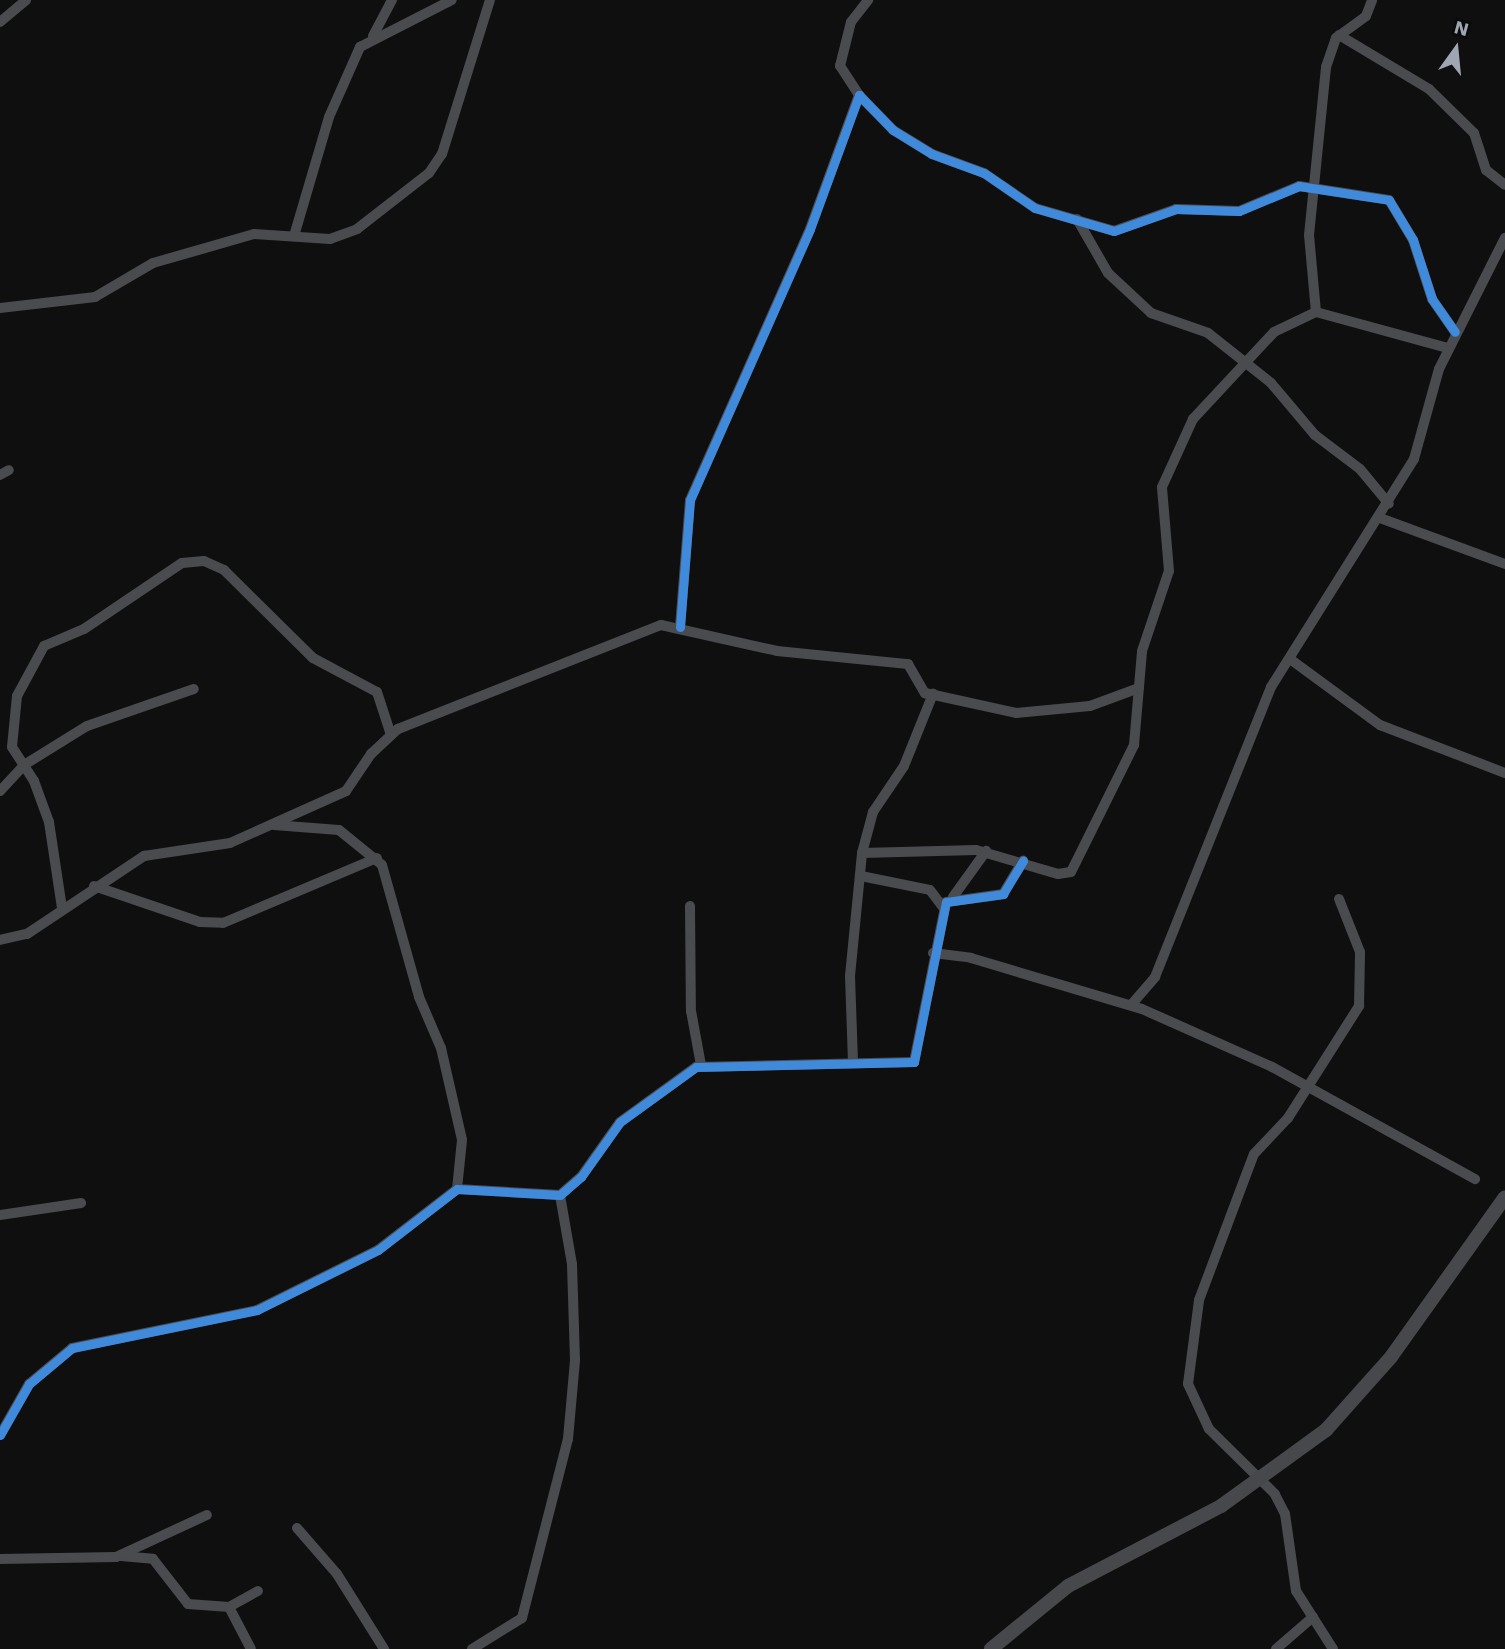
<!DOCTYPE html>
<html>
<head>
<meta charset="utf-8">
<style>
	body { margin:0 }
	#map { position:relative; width:1505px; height:1649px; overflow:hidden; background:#0f0f10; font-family:"Work Sans",sans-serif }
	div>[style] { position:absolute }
	.minor>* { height:10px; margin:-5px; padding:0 5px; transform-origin:5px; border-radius:5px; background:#4a4b4f }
	.secondary>* { height:14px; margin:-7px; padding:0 7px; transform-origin:7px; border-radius:7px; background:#47484c }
	.cycleway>* { height:9px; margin:-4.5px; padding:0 4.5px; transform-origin:4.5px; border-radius:4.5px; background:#408adc }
	span { translate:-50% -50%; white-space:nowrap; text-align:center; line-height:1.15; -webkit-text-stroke:7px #0a0a0b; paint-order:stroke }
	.north { position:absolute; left:1421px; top:14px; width:70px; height:70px; -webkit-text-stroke:5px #0a0a0b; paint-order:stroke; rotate:15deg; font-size:19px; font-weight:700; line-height:28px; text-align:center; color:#9fa5b2 }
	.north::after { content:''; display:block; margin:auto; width:24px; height:32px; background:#9fa5b2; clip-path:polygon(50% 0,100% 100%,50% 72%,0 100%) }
</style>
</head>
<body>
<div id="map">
	<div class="minor">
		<div style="left:0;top:22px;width:34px;rotate:-40deg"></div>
		<div style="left:1339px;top:35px;width:105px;rotate:31deg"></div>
		<div style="left:1429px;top:89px;width:63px;rotate:44.4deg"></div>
		<div style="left:1474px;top:133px;width:39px;rotate:72deg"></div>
		<div style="left:1486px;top:170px;width:24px;rotate:38deg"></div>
		<div style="left:373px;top:36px;width:41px;rotate:-62.2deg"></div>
		<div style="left:859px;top:95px;width:35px;rotate:-123deg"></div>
		<div style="left:840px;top:66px;width:45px;rotate:-76deg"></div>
		<div style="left:851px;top:22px;width:28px;rotate:-52deg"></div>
		<div style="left:1077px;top:219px;width:62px;rotate:60.1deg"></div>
		<div style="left:1108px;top:273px;width:59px;rotate:42.9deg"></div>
		<div style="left:1151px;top:313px;width:60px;rotate:19.3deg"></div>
		<div style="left:1208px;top:333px;width:80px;rotate:38.4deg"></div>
		<div style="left:1271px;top:383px;width:68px;rotate:49.8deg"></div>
		<div style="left:1315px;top:435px;width:56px;rotate:37.1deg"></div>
		<div style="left:1360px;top:469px;width:45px;rotate:50.4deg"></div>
		<div style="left:294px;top:236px;width:124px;rotate:-73.6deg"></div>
		<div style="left:329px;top:117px;width:77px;rotate:-66.1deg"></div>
		<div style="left:360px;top:47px;width:103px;rotate:-27.1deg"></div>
		<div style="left:0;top:308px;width:96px;rotate:-6.6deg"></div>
		<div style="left:95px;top:297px;width:67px;rotate:-30.4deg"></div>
		<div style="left:153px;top:263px;width:105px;rotate:-16deg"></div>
		<div style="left:254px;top:234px;width:76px;rotate:3.8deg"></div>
		<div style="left:330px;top:239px;width:29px;rotate:-20deg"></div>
		<div style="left:357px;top:229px;width:91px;rotate:-37.9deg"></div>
		<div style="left:429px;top:173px;width:23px;rotate:-56deg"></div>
		<div style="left:442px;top:154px;width:161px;rotate:-72.7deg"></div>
		<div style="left:1316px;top:312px;width:77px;rotate:-95.2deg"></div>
		<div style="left:1309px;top:235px;width:169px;rotate:-84.2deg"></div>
		<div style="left:1326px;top:67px;width:31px;rotate:-71deg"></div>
		<div style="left:1336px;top:38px;width:37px;rotate:-36deg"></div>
		<div style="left:1366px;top:16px;width:17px;rotate:-69deg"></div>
		<div style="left:0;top:475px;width:10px;rotate:-29deg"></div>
		<div style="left:1380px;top:518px;width:133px;rotate:20.2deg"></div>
		<div style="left:680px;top:627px;width:127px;rotate:-85.5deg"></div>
		<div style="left:690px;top:500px;width:296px;rotate:-66.1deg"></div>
		<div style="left:810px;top:229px;width:143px;rotate:-69.9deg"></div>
		<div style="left:859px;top:95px;width:49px;rotate:45.8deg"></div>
		<div style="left:893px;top:130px;width:46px;rotate:31.6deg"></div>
		<div style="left:932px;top:154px;width:55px;rotate:20.1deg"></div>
		<div style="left:984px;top:173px;width:62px;rotate:34.5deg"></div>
		<div style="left:1035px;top:208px;width:82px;rotate:16.2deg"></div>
		<div style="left:1114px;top:231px;width:66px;rotate:-19.5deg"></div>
		<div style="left:1176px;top:209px;width:63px;rotate:1.8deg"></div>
		<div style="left:1239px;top:211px;width:65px;rotate:-22.6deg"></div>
		<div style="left:1299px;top:186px;width:91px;rotate:8.8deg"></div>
		<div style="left:1389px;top:200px;width:47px;rotate:59deg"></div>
		<div style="left:1413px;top:240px;width:62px;rotate:72.1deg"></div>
		<div style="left:1432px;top:299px;width:40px;rotate:55.1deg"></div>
		<div style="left:1290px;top:659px;width:112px;rotate:36.3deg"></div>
		<div style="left:1380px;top:725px;width:134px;rotate:21deg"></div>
		<div style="left:0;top:791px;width:35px;rotate:-47deg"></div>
		<div style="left:24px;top:765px;width:74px;rotate:-31.8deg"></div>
		<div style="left:87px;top:726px;width:113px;rotate:-19.1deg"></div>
		<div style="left:274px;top:825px;width:65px;rotate:4.4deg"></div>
		<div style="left:339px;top:830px;width:55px;rotate:39.1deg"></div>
		<div style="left:382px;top:865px;width:137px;rotate:74.3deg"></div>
		<div style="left:419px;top:997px;width:56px;rotate:66.7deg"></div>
		<div style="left:441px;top:1048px;width:94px;rotate:77.1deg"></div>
		<div style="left:462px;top:1140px;width:49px;rotate:95.8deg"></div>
		<div style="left:862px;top:853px;width:114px;rotate:-1.5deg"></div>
		<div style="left:976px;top:850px;width:85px;rotate:16.3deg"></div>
		<div style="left:1058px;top:874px;width:13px;rotate:-9deg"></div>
		<div style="left:1071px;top:872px;width:142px;rotate:-63.6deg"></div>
		<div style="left:1134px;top:745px;width:94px;rotate:-85.1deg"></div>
		<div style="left:1142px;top:651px;width:84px;rotate:-71.4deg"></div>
		<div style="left:1169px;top:571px;width:84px;rotate:-94.8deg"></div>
		<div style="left:1162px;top:487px;width:75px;rotate:-65.5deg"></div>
		<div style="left:1193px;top:419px;width:119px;rotate:-47deg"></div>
		<div style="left:1274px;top:332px;width:47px;rotate:-25.5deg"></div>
		<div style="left:1316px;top:312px;width:137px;rotate:15.3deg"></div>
		<div style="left:861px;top:876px;width:70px;rotate:11.5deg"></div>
		<div style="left:930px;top:890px;width:21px;rotate:53deg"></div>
		<div style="left:94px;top:886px;width:112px;rotate:18.8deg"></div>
		<div style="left:200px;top:922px;width:23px;rotate:2deg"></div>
		<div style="left:223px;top:923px;width:167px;rotate:-22.9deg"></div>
		<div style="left:953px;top:897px;width:57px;rotate:-54.3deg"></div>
		<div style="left:690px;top:906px;width:105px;rotate:89.5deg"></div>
		<div style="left:691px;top:1011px;width:55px;rotate:79.5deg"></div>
		<div style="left:62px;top:908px;width:87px;rotate:-98.6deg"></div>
		<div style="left:49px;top:822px;width:44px;rotate:-110.1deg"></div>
		<div style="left:34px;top:781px;width:40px;rotate:-122.9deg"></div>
		<div style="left:12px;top:747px;width:51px;rotate:-84.4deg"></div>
		<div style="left:17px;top:696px;width:57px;rotate:-61.6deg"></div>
		<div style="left:44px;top:646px;width:43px;rotate:-23deg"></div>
		<div style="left:84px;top:629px;width:118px;rotate:-34deg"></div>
		<div style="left:182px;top:563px;width:22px;rotate:-5deg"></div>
		<div style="left:204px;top:561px;width:22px;rotate:24deg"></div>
		<div style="left:224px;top:570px;width:125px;rotate:44.7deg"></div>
		<div style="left:313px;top:658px;width:72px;rotate:28deg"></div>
		<div style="left:377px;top:692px;width:45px;rotate:72deg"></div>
		<div style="left:0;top:940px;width:28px;rotate:-13deg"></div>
		<div style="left:27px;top:934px;width:141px;rotate:-33.7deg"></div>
		<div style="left:144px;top:856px;width:87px;rotate:-8.6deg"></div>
		<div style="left:230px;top:843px;width:127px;rotate:-24.1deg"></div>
		<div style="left:346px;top:791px;width:45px;rotate:-56deg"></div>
		<div style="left:371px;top:754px;width:37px;rotate:-43deg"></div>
		<div style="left:398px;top:729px;width:283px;rotate:-21.6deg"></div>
		<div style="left:661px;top:625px;width:119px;rotate:12.6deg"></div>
		<div style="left:777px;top:651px;width:132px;rotate:5.7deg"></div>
		<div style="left:908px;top:664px;width:34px;rotate:60deg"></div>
		<div style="left:925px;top:693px;width:93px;rotate:12.4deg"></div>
		<div style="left:1016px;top:713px;width:74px;rotate:-5.4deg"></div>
		<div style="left:1090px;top:706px;width:52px;rotate:-20.2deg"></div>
		<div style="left:933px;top:953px;width:38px;rotate:7deg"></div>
		<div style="left:971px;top:958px;width:178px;rotate:16.6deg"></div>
		<div style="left:1142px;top:1009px;width:142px;rotate:24deg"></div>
		<div style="left:1272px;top:1067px;width:232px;rotate:28.9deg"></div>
		<div style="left:1131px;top:1005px;width:37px;rotate:-49deg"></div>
		<div style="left:1155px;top:977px;width:312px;rotate:-68.2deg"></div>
		<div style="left:1271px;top:687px;width:269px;rotate:-57.9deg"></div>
		<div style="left:1414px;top:459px;width:93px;rotate:-74.5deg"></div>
		<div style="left:1439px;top:369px;width:147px;rotate:-63.3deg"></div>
		<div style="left:853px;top:1062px;width:86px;rotate:-92deg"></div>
		<div style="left:850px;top:976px;width:124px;rotate:-84.4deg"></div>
		<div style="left:862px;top:853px;width:42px;rotate:-75deg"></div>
		<div style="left:873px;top:812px;width:55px;rotate:-56deg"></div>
		<div style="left:904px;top:766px;width:78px;rotate:-68.1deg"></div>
		<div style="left:0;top:1215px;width:82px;rotate:-8.4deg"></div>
		<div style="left:0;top:1435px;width:59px;rotate:-60.4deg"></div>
		<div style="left:29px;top:1384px;width:56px;rotate:-39.9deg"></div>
		<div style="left:72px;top:1348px;width:189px;rotate:-11.6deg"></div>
		<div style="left:257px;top:1310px;width:135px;rotate:-26.4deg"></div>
		<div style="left:378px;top:1250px;width:100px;rotate:-37.7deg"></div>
		<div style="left:457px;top:1189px;width:103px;rotate:3.3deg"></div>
		<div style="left:560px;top:1195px;width:28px;rotate:-41deg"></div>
		<div style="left:581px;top:1177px;width:67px;rotate:-54.7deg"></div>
		<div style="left:620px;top:1122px;width:94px;rotate:-35.9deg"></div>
		<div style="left:696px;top:1067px;width:218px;rotate:-1.3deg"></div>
		<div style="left:914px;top:1062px;width:163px;rotate:-78.7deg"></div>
		<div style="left:946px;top:902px;width:58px;rotate:-8deg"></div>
		<div style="left:1003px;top:894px;width:39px;rotate:-59deg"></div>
		<div style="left:297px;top:1528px;width:61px;rotate:49deg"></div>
		<div style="left:337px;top:1574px;width:89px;rotate:57.9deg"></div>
		<div style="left:121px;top:1556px;width:32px;rotate:5deg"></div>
		<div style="left:153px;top:1559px;width:57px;rotate:52.1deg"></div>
		<div style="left:188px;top:1604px;width:41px;rotate:4.2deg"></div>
		<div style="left:229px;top:1607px;width:33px;rotate:-29deg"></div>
		<div style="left:0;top:1559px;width:116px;rotate:-1deg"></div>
		<div style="left:116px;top:1557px;width:100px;rotate:-24.8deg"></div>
		<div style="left:229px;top:1607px;width:47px;rotate:62.4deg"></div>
		<div style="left:472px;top:1649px;width:59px;rotate:-31.8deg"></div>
		<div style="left:522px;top:1618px;width:185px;rotate:-75.6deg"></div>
		<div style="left:568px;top:1439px;width:79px;rotate:-84.9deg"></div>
		<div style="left:575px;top:1360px;width:96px;rotate:-91.8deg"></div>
		<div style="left:572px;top:1264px;width:70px;rotate:-99.9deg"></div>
		<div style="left:1276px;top:1649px;width:49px;rotate:-40.9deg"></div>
		<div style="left:1333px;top:1649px;width:69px;rotate:-122.5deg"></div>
		<div style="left:1296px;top:1591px;width:78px;rotate:-98.1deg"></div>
		<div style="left:1285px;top:1514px;width:22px;rotate:-117deg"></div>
		<div style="left:1275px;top:1494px;width:93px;rotate:-135.4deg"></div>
		<div style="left:1209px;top:1429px;width:50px;rotate:-115deg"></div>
		<div style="left:1188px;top:1384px;width:85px;rotate:-82.5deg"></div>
		<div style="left:1199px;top:1300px;width:156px;rotate:-69.4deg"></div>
		<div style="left:1254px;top:1154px;width:50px;rotate:-46.6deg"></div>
		<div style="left:1288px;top:1118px;width:133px;rotate:-57.6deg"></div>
		<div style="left:1359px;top:1006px;width:54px;rotate:-88.9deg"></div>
		<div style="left:1360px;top:952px;width:57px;rotate:-111.6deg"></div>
	</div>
	<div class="secondary">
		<div style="left:991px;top:1649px;width:99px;rotate:-39.3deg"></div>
		<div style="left:1068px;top:1586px;width:173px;rotate:-27.6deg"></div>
		<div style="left:1221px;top:1506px;width:130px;rotate:-35.9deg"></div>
		<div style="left:1326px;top:1430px;width:98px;rotate:-48.3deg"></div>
		<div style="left:1391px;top:1357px;width:196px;rotate:-54.5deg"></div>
	</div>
	<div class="cycleway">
		<div style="left:680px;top:627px;width:127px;rotate:-85.5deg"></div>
		<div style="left:690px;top:500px;width:296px;rotate:-66.1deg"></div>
		<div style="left:810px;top:229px;width:143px;rotate:-69.9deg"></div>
		<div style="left:859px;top:95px;width:49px;rotate:45.8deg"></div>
		<div style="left:893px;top:130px;width:46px;rotate:31.6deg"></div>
		<div style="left:932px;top:154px;width:55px;rotate:20.1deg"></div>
		<div style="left:984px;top:173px;width:62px;rotate:34.5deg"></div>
		<div style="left:1035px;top:208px;width:82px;rotate:16.2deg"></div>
		<div style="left:1114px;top:231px;width:66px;rotate:-19.5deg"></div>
		<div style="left:1176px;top:209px;width:63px;rotate:1.8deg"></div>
		<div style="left:1239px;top:211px;width:65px;rotate:-22.6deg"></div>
		<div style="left:1299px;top:186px;width:91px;rotate:8.8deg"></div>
		<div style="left:1389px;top:200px;width:47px;rotate:59deg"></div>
		<div style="left:1413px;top:240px;width:62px;rotate:72.1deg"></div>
		<div style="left:1432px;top:299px;width:40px;rotate:55.1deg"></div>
		<div style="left:0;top:1435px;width:59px;rotate:-60.4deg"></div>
		<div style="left:29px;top:1384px;width:56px;rotate:-39.9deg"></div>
		<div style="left:72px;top:1348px;width:189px;rotate:-11.6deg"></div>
		<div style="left:257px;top:1310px;width:135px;rotate:-26.4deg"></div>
		<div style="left:378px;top:1250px;width:100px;rotate:-37.7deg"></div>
		<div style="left:457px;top:1189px;width:103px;rotate:3.3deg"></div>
		<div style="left:560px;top:1195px;width:28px;rotate:-41deg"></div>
		<div style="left:581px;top:1177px;width:67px;rotate:-54.7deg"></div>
		<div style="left:620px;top:1122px;width:94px;rotate:-35.9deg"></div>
		<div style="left:696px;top:1067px;width:218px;rotate:-1.3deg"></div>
		<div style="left:914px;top:1062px;width:163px;rotate:-78.7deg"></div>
		<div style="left:946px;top:902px;width:58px;rotate:-8deg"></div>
		<div style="left:1003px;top:894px;width:39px;rotate:-59deg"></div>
	</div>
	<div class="north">N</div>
</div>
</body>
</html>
